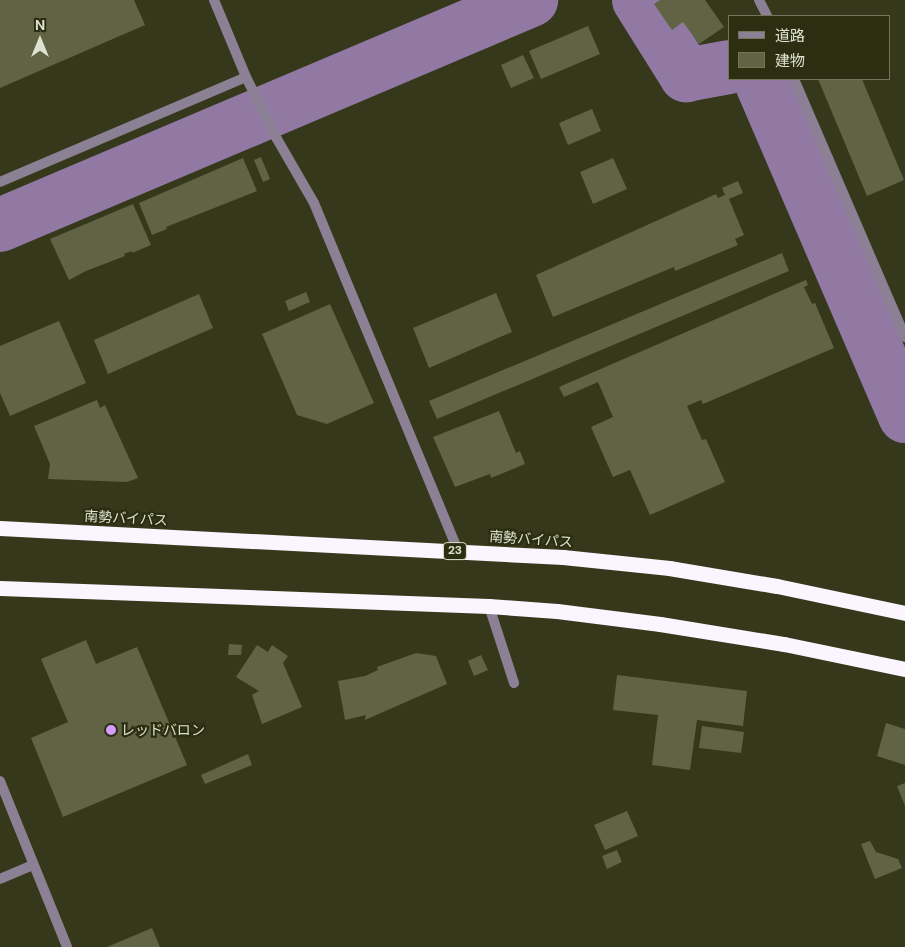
<!DOCTYPE html>
<html>
<head>
<meta charset="utf-8">
<style>
	body { margin:0 }
	#map { position:relative; width:905px; height:947px; overflow:hidden; background:#35381b; font-family:"DM Sans","Noto Sans JP",sans-serif }
	div>[style] { position:absolute }
	.river>* { height:54px; margin:-27px; padding:0 27px; transform-origin:27px; border-radius:27px; background:#9179a3 }
	.building>* { inset:0; background:#606344 }
	.street>* { height:10px; margin:-5px; padding:0 5px; transform-origin:5px; border-radius:5px; background:#8c8194 }
	.highway>* { height:15px; margin:-7.5px; padding:0 7.5px; transform-origin:7.5px; border-radius:7.5px; background:#faf5fe }
	.dots>* { width:14px; height:14px; translate:-50% -50%; box-sizing:border-box; border:2px solid #2b2e10; border-radius:50% }
	span { translate:-50% -50%; white-space:nowrap; text-align:center; line-height:1.15; -webkit-text-stroke:4.5px #2b2e10; paint-order:stroke }
	.shield-label span { padding:1px 4px; background:#2b2e10; border:1px solid; border-radius:4px; -webkit-text-stroke-width:0 }
	.shield-label { font-size:12px; color:#dee1cf; font-weight:700 }
	.street-label { font-size:14px; color:#dee1cf }
	.poi-label { font-size:14px; color:#dee1cf }
	.left { translate:0 -50%; text-align:left }
	.legend { position:absolute; left:728px; top:15px; width:162px; height:65px; box-sizing:border-box; background:#2b2e10; border:1px solid #73765c; margin:0; padding:6px 9px; list-style:none; font-size:15px; color:#dee1cf }
	.legend li { display:flex; align-items:center; gap:10px; height:25px }
	.legend b { width:25px; border:1px solid #73765c }
	.north { position:absolute; left:15px; top:15px; width:50px; height:50px; -webkit-text-stroke:4px #2b2e10; paint-order:stroke; rotate:0deg; font-size:14px; font-weight:700; line-height:20px; text-align:center; color:#dee1cf }
	.north::after { content:''; display:block; margin:auto; width:18px; height:22px; background:#dee1cf; clip-path:polygon(50% 0,100% 100%,50% 72%,0 100%) }
</style>
</head>
<body>
<div id="map">
	<div class="river">
		<div style="left:639px;top:0;width:89px;rotate:57.9deg"></div>
		<div style="left:686px;top:75px;width:44px;rotate:-10.5deg"></div>
		<div style="left:760px;top:79px;width:367px;rotate:66.7deg"></div>
		<div style="left:0;top:225px;width:577px;rotate:-22.96deg"></div>
	</div>
	<div class="building">
		<div style="clip-path:polygon(0 0,134px 0,145px 25px,0 88px)"></div>
		<div style="clip-path:polygon(660px 0,705px 0,724px 27px,699px 44px,683px 22px,672px 30px,654px 4px)"></div>
		<div style="clip-path:polygon(588px 26px,600px 54px,541px 79px,529px 51px)"></div>
		<div style="clip-path:polygon(523px 55px,534px 78px,511px 88px,501px 65px)"></div>
		<div style="clip-path:polygon(818px 79px,862px 79px,904px 180px,867px 196px)"></div>
		<div style="clip-path:polygon(592px 109px,601px 131px,568px 145px,559px 123px)"></div>
		<div style="clip-path:polygon(261px 157px,270px 179px,263px 182px,254px 160px)"></div>
		<div style="clip-path:polygon(243px 158px,257px 191px,166px 227px,167px 229px,152px 235px,139px 203px)"></div>
		<div style="clip-path:polygon(613px 158px,627px 189px,593px 204px,580px 172px)"></div>
		<div style="clip-path:polygon(738px 181px,743px 193px,729px 199px,744px 235px,735px 239px,738px 245px,675px 271px,674px 267px,553px 317px,536px 275px,716px 194px,718px 198px,725px 195px,722px 188px)"></div>
		<div style="clip-path:polygon(133px 204px,151px 245px,132px 253px,132px 251px,124px 254px,125px 256px,86px 271px,69px 280px,50px 239px)"></div>
		<div style="clip-path:polygon(782px 253px,789px 271px,437px 419px,429px 401px)"></div>
		<div style="clip-path:polygon(806px 280px,808px 285px,804px 287px,812px 304px,815px 303px,834px 348px,703px 404px,701px 400px,687px 406px,702px 440px,706px 439px,725px 482px,650px 515px,630px 470px,613px 477px,591px 427px,613px 417px,598px 382px,564px 397px,559px 387px)"></div>
		<div style="clip-path:polygon(306px 292px,310px 302px,289px 311px,285px 301px)"></div>
		<div style="clip-path:polygon(496px 293px,512px 332px,429px 368px,413px 328px)"></div>
		<div style="clip-path:polygon(199px 294px,213px 328px,108px 374px,94px 340px)"></div>
		<div style="clip-path:polygon(330px 304px,374px 403px,327px 424px,297px 415px,262px 334px)"></div>
		<div style="clip-path:polygon(59px 321px,86px 383px,10px 416px,0 393px,0 346px)"></div>
		<div style="clip-path:polygon(97px 400px,100px 408px,105px 405px,138px 478px,127px 482px,48px 479px,50px 464px,34px 426px)"></div>
		<div style="clip-path:polygon(499px 411px,516px 453px,520px 451px,525px 464px,491px 478px,490px 474px,455px 487px,433px 437px)"></div>
		<div style="clip-path:polygon(86px 640px,96px 664px,137px 647px,187px 765px,63px 817px,31px 738px,68px 722px,41px 659px)"></div>
		<div style="clip-path:polygon(229px 644px,242px 645px,241px 655px,228px 655px)"></div>
		<div style="clip-path:polygon(257px 645px,268px 652px,272px 645px,288px 656px,283px 663px,302px 707px,262px 724px,252px 695px,259px 691px,236px 677px)"></div>
		<div style="clip-path:polygon(416px 653px,436px 656px,447px 684px,365px 720px,366px 715px,345px 720px,338px 681px,365px 676px,378px 670px,377px 667px)"></div>
		<div style="clip-path:polygon(481px 655px,488px 670px,474px 676px,468px 661px)"></div>
		<div style="clip-path:polygon(617px 675px,747px 691px,743px 726px,697px 720px,690px 770px,652px 765px,658px 715px,613px 710px)"></div>
		<div style="clip-path:polygon(886px 723px,905px 729px,905px 765px,877px 756px)"></div>
		<div style="clip-path:polygon(702px 726px,744px 732px,741px 753px,699px 748px)"></div>
		<div style="clip-path:polygon(248px 754px,252px 765px,205px 784px,201px 775px)"></div>
		<div style="clip-path:polygon(905px 783px,905px 806px,897px 786px)"></div>
		<div style="clip-path:polygon(627px 811px,638px 836px,605px 850px,594px 825px)"></div>
		<div style="clip-path:polygon(870px 841px,876px 852px,898px 859px,902px 868px,875px 879px,861px 844px)"></div>
		<div style="clip-path:polygon(617px 850px,622px 862px,607px 869px,602px 856px)"></div>
		<div style="clip-path:polygon(152px 928px,160px 947px,107px 947px)"></div>
	</div>
	<div class="street">
		<div style="left:214px;top:0;width:83px;rotate:67.4deg"></div>
		<div style="left:246px;top:77px;width:69px;rotate:63.4deg"></div>
		<div style="left:277px;top:139px;width:74px;rotate:60deg"></div>
		<div style="left:314px;top:203px;width:377px;rotate:67.5deg"></div>
		<div style="left:759px;top:0;width:18px;rotate:63deg"></div>
		<div style="left:794px;top:79px;width:281px;rotate:66.7deg"></div>
		<div style="left:0;top:182px;width:267px;rotate:-23.1deg"></div>
		<div style="left:489px;top:606px;width:81px;rotate:72deg"></div>
		<div style="left:0;top:781px;width:179px;rotate:68deg"></div>
		<div style="left:0;top:879px;width:36px;rotate:-23deg"></div>
	</div>
	<div class="highway">
		<div style="left:0;top:528px;width:564px;rotate:2.95deg"></div>
		<div style="left:563px;top:557px;width:107px;rotate:5.9deg"></div>
		<div style="left:669px;top:568px;width:109px;rotate:9.5deg"></div>
		<div style="left:777px;top:586px;width:131px;rotate:11.9deg"></div>
		<div style="left:0;top:588px;width:489px;rotate:2.1deg"></div>
		<div style="left:489px;top:606px;width:68px;rotate:4.2deg"></div>
		<div style="left:557px;top:611px;width:104px;rotate:7.2deg"></div>
		<div style="left:660px;top:624px;width:126px;rotate:9.2deg"></div>
		<div style="left:784px;top:644px;width:124px;rotate:11.7deg"></div>
	</div>
	<div class="dots">
		<div style="left:111px;top:730px;background:#d49cfc"></div>
	</div>
	<div class="shield-label">
		<span style="left:455px;top:551px">23</span>
	</div>
	<div class="street-label">
		<span style="left:126px;top:518px;rotate:3deg">南勢バイパス</span>
		<span style="left:531px;top:539px;rotate:4deg">南勢バイパス</span>
	</div>
	<div class="poi-label">
		<span class="left" style="left:121px;top:730px">レッドバロン</span>
	</div>
	<ul class="legend">
	<li><b style="height:6px;background:#8c8194"></b>道路</li>
	<li><b style="height:14px;background:#606344"></b>建物</li>
	</ul>
	<div class="north">N</div>
</div>
</body>
</html>
